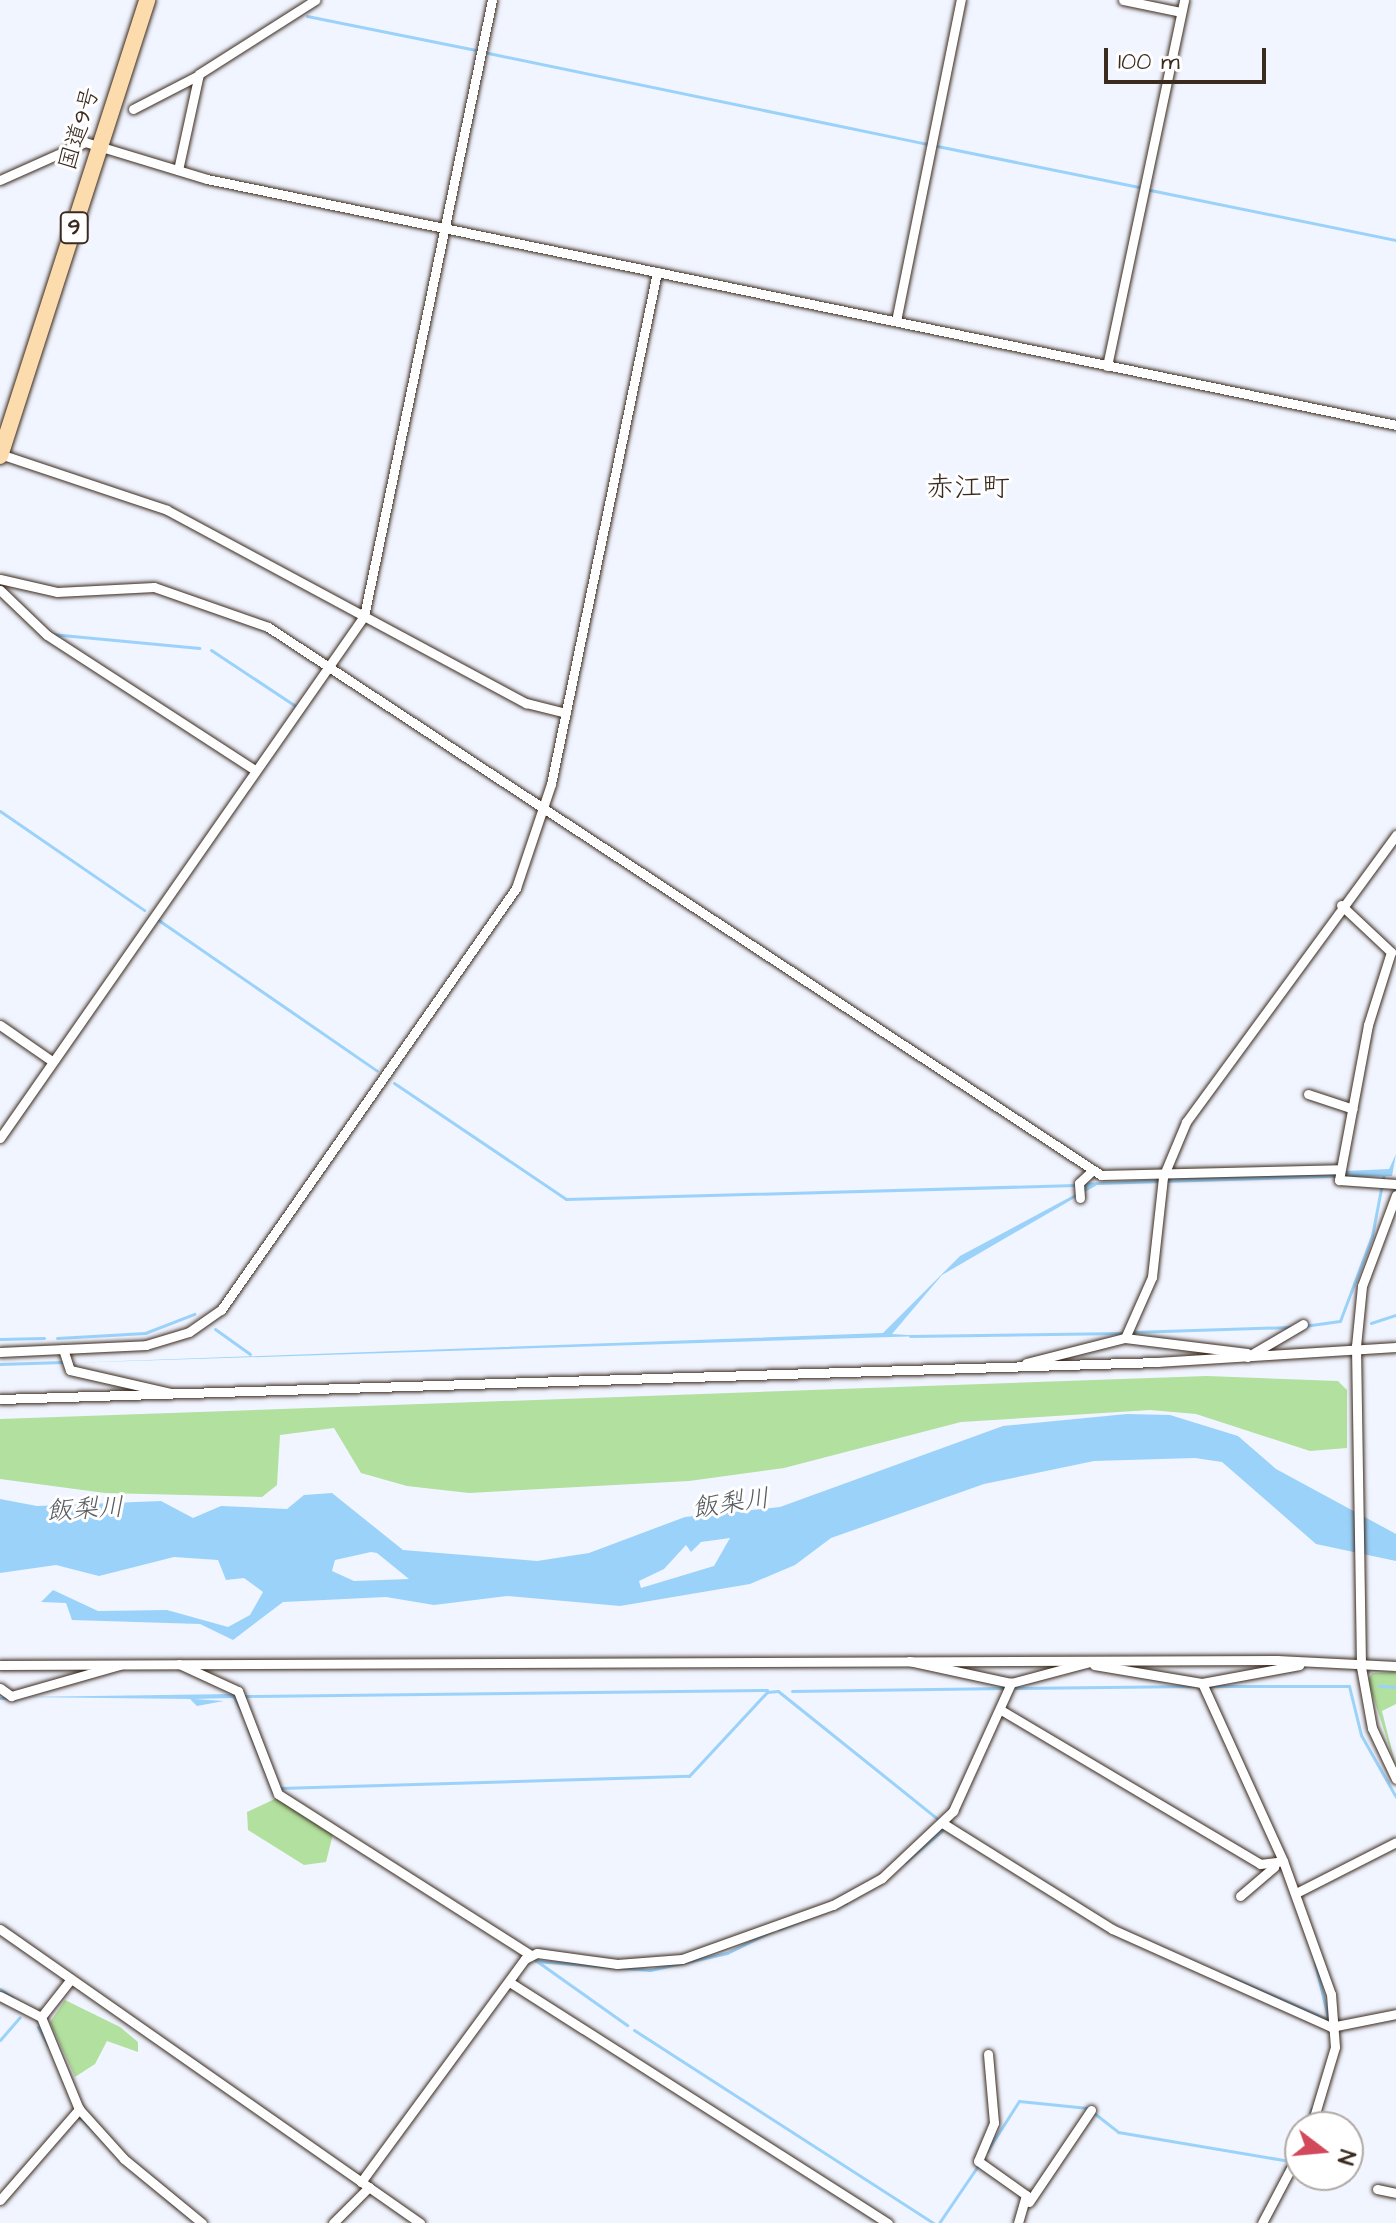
<!DOCTYPE html>
<html>
<head>
<meta charset="utf-8">
<style>
	body { margin:0 }
	#map { position:relative; width:1396px; height:2223px; overflow:hidden; background:#f1f5ff; font-family:"Architects Daughter","Klee One",sans-serif }
	div>[style] { position:absolute }
	.green>* { inset:0; background:#b2e09f }
	.water>* { inset:0; background:#9bd2fa }
	.stream>* { height:3px; margin:-1.5px; padding:0 1.5px; transform-origin:1.5px; border-radius:1.5px; background:#9bd2fa }
	.roads { filter:drop-shadow(0 0 2px #3b2a1e) drop-shadow(0 0 2px #3b2a1e) }
	.street>* { height:9px; margin:-4.5px; padding:0 4.5px; transform-origin:4.5px; border-radius:4.5px; background:#fff }
	.highway>* { height:16px; margin:-8px; padding:0 8px; transform-origin:8px; border-radius:8px; background:#fcdcac }
	span { translate:-50% -50%; white-space:nowrap; text-align:center; line-height:1.15; -webkit-text-stroke:6px #fff; paint-order:stroke }
	.shield-label span { padding:2px 6px; background:#fff; border:2px solid; border-radius:6px; -webkit-text-stroke-width:0 }
	.shield-label { font-size:22px; color:#3b2a1e; font-weight:700 }
	.street-label { font-size:24px; color:#3b2a1e }
	.water-label { font-size:26px; color:#585c60; font-style:italic }
	.quarter-label { font-size:28px; color:#3b2a1e }
	.north { position:absolute; left:1284px; top:2111px; width:80px; height:80px; box-sizing:border-box; background:#fff; border:2px solid #b1aaa5; border-radius:50%; rotate:106deg; font-size:22px; font-weight:700; line-height:32px; text-align:center; color:#3b2a1e }
	.north::after { content:''; display:block; margin:auto; width:28px; height:36px; background:#d1495b; clip-path:polygon(50% 0,100% 100%,50% 72%,0 100%) }
	.scale { position:absolute; left:1104px; top:48px; width:162px; height:36px; box-sizing:border-box; border:4px solid #3b2a1e; border-top:0; padding-left:10px; font-size:24px; line-height:28px; white-space:nowrap; color:#3b2a1e; -webkit-text-stroke:6px #fff; paint-order:stroke }
</style>
</head>
<body>
<div id="map">
	<div class="green">
		<div style="clip-path:polygon(1207px 1376px,1338px 1381px,1347px 1390px,1347px 1448px,1310px 1451px,1196px 1414px,1150px 1410px,961px 1422px,784px 1468px,689px 1481px,469px 1493px,407px 1486px,361px 1473px,334px 1428px,280px 1435px,277px 1485px,262px 1497px,105px 1493px,0 1479px,0 1419px)"></div>
		<div style="clip-path:polygon(1396px 1672px,1396px 1686px,1378px 1686px,1396px 1688px,1396px 1704px,1382px 1711px,1396px 1767px,1368px 1681px,1372px 1673px)"></div>
		<div style="clip-path:polygon(277px 1798px,333px 1834px,326px 1862px,304px 1865px,248px 1830px,247px 1812px)"></div>
		<div style="clip-path:polygon(65px 2000px,120px 2027px,138px 2042px,138px 2052px,107px 2041px,95px 2064px,75px 2077px,50px 2022px)"></div>
	</div>
	<div class="water">
		<div style="clip-path:polygon(1396px 1154px,1392px 1176px,1097px 1185px,942px 1275px,892px 1334px,923px 1336px,68px 1363px,883px 1333px,960px 1256px,1074px 1195px,1082px 1183px,1389px 1169px)"></div>
		<div style="clip-path:polygon(evenodd,1127px 1414px,1170px 1415px,1238px 1436px,1276px 1469px,1396px 1534px,1396px 1561px,1316px 1544px,1222px 1462px,1195px 1458px,1094px 1461px,984px 1484px,831px 1538px,795px 1565px,750px 1584px,620px 1606px,507px 1596px,434px 1605px,386px 1597px,283px 1602px,233px 1640px,200px 1624px,72px 1620px,66px 1603px,41px 1602px,53px 1590px,98px 1611px,167px 1610px,228px 1627px,250px 1615px,263px 1592px,244px 1578px,226px 1580px,218px 1560px,174px 1557px,99px 1576px,56px 1565px,0 1573px,0 1499px,37px 1506px,161px 1501px,193px 1518px,221px 1506px,287px 1509px,304px 1495px,332px 1493px,403px 1550px,537px 1561px,589px 1553px,685px 1517px,780px 1507px,1003px 1426px,1127px 1414px,730px 1538px,714px 1566px,641px 1588px,639px 1581px,664px 1569px,686px 1545px,691px 1552px,701px 1542px,730px 1538px,1127px 1414px,371px 1552px,377px 1553px,409px 1579px,354px 1581px,332px 1571px,335px 1560px,371px 1552px)"></div>
		<div style="clip-path:polygon(234px 1694px,238px 1695px,247px 1723px,233px 1698px,194px 1699px,224px 1701px,197px 1706px,190px 1699px,20px 1697px)"></div>
	</div>
	<div class="stream">
		<div style="left:307px;top:16px;width:171px;rotate:11.4deg"></div>
		<div style="left:488px;top:53px;width:448px;rotate:11.7deg"></div>
		<div style="left:937px;top:146px;width:206px;rotate:11.5deg"></div>
		<div style="left:1150px;top:190px;width:251px;rotate:11.5deg"></div>
		<div style="left:51px;top:634px;width:149px;rotate:5.4deg"></div>
		<div style="left:211px;top:650px;width:100px;rotate:33.5deg"></div>
		<div style="left:0;top:811px;width:175px;rotate:34.5deg"></div>
		<div style="left:157px;top:919px;width:267px;rotate:34.6deg"></div>
		<div style="left:394px;top:1083px;width:207px;rotate:34deg"></div>
		<div style="left:566px;top:1199px;width:510px;rotate:-1.57deg"></div>
		<div style="left:1371px;top:1323px;width:26px;rotate:-18deg"></div>
		<div style="left:1304px;top:1326px;width:36px;rotate:-8deg"></div>
		<div style="left:1340px;top:1321px;width:91px;rotate:-69.4deg"></div>
		<div style="left:1372px;top:1236px;width:64px;rotate:-79.2deg"></div>
		<div style="left:215px;top:1329px;width:43px;rotate:35.5deg"></div>
		<div style="left:1132px;top:1332px;width:160px;rotate:-1.8deg"></div>
		<div style="left:910px;top:1336px;width:213px;rotate:-0.8deg"></div>
		<div style="left:57px;top:1338px;width:88px;rotate:-3.3deg"></div>
		<div style="left:145px;top:1333px;width:53px;rotate:-21.2deg"></div>
		<div style="left:0;top:1339px;width:44px;rotate:-1.3deg"></div>
		<div style="left:0;top:1364px;width:64px;rotate:-1.8deg"></div>
		<div style="left:1208px;top:1686px;width:141px"></div>
		<div style="left:1349px;top:1686px;width:50px;rotate:76.2deg"></div>
		<div style="left:1361px;top:1735px;width:71px;rotate:60.6deg"></div>
		<div style="left:1379px;top:1686px;width:17px;rotate:3deg"></div>
		<div style="left:1016px;top:1688px;width:180px;rotate:-0.6deg"></div>
		<div style="left:792px;top:1691px;width:212px;rotate:-0.8deg"></div>
		<div style="left:243px;top:1696px;width:524px;rotate:-0.66deg"></div>
		<div style="left:0;top:1698px;width:5px"></div>
		<div style="left:248px;top:1728px;width:72px;rotate:68.1deg"></div>
		<div style="left:279px;top:1788px;width:410px;rotate:-1.7deg"></div>
		<div style="left:689px;top:1776px;width:115px;rotate:-47.1deg"></div>
		<div style="left:767px;top:1692px;width:11px;rotate:-5deg"></div>
		<div style="left:778px;top:1691px;width:206px;rotate:38.7deg"></div>
		<div style="left:905px;top:1862px;width:52px;rotate:-40.4deg"></div>
		<div style="left:779px;top:1929px;width:72px;rotate:-21.2deg"></div>
		<div style="left:531px;top:1957px;width:118px;rotate:35.3deg"></div>
		<div style="left:536px;top:1961px;width:114px;rotate:4.5deg"></div>
		<div style="left:650px;top:1970px;width:79px;rotate:-12.4deg"></div>
		<div style="left:727px;top:1953px;width:50px;rotate:-26.1deg"></div>
		<div style="left:1315px;top:1963px;width:56px;rotate:76.5deg"></div>
		<div style="left:1226px;top:1975px;width:112px;rotate:23.6deg"></div>
		<div style="left:0;top:1989px;width:16px;rotate:35deg"></div>
		<div style="left:38px;top:2027px;width:21px;rotate:61deg"></div>
		<div style="left:634px;top:2030px;width:357px;rotate:32.8deg"></div>
		<div style="left:0;top:2040px;width:30px;rotate:-49deg"></div>
		<div style="left:1094px;top:2113px;width:31px;rotate:38deg"></div>
		<div style="left:1118px;top:2132px;width:174px;rotate:9.6deg"></div>
		<div style="left:78px;top:2116px;width:135px;rotate:42.9deg"></div>
		<div style="left:1305px;top:2127px;width:20px;rotate:-70deg"></div>
		<div style="left:987px;top:2151px;width:59px;rotate:-57.4deg"></div>
		<div style="left:1019px;top:2101px;width:69px;rotate:5.8deg"></div>
		<div style="left:1285px;top:2170px;width:34px;rotate:-63deg"></div>
		<div style="left:939px;top:2223px;width:68px;rotate:-55.8deg"></div>
	</div>
	<div class="roads">
		<div class="street">
			<div style="left:1123px;top:0;width:59px;rotate:11.7deg"></div>
			<div style="left:133px;top:109px;width:72px;rotate:-27.3deg"></div>
			<div style="left:178px;top:170px;width:98px;rotate:-77.7deg"></div>
			<div style="left:199px;top:74px;width:138px;rotate:-32.5deg"></div>
			<div style="left:0;top:180px;width:93px;rotate:-24.1deg"></div>
			<div style="left:85px;top:142px;width:127px;rotate:16.9deg"></div>
			<div style="left:207px;top:179px;width:1214px;rotate:11.69deg"></div>
			<div style="left:896px;top:321px;width:328px;rotate:-78.6deg"></div>
			<div style="left:1107px;top:366px;width:374px;rotate:-78.1deg"></div>
			<div style="left:0;top:454px;width:176px;rotate:18.5deg"></div>
			<div style="left:167px;top:510px;width:408px;rotate:28.3deg"></div>
			<div style="left:526px;top:703px;width:41px;rotate:14deg"></div>
			<div style="left:0;top:579px;width:58px;rotate:12.8deg"></div>
			<div style="left:57px;top:592px;width:97px;rotate:-3deg"></div>
			<div style="left:154px;top:587px;width:121px;rotate:19.3deg"></div>
			<div style="left:268px;top:627px;width:997px;rotate:33.34deg"></div>
			<div style="left:1101px;top:1175px;width:238px;rotate:-1.4deg"></div>
			<div style="left:0;top:590px;width:65px;rotate:43.8deg"></div>
			<div style="left:47px;top:635px;width:246px;rotate:33deg"></div>
			<div style="left:1341px;top:905px;width:69px;rotate:43.2deg"></div>
			<div style="left:1391px;top:952px;width:77px;rotate:107.5deg"></div>
			<div style="left:1368px;top:1025px;width:158px;rotate:100.6deg"></div>
			<div style="left:1339px;top:1180px;width:57px;rotate:4deg"></div>
			<div style="left:0;top:1025px;width:63px;rotate:34.7deg"></div>
			<div style="left:1308px;top:1094px;width:47px;rotate:18.4deg"></div>
			<div style="left:0;top:1138px;width:636px;rotate:-55.11deg"></div>
			<div style="left:364px;top:616px;width:629px;rotate:-78.26deg"></div>
			<div style="left:1396px;top:1195px;width:97px;rotate:110.5deg"></div>
			<div style="left:1362px;top:1286px;width:60px;rotate:95.7deg"></div>
			<div style="left:1356px;top:1346px;width:321px;rotate:89.1deg"></div>
			<div style="left:1361px;top:1667px;width:62px;rotate:79.8deg"></div>
			<div style="left:1372px;top:1728px;width:56px;rotate:64.8deg"></div>
			<div style="left:1080px;top:1198px;width:15px;rotate:-94deg"></div>
			<div style="left:1079px;top:1183px;width:19px;rotate:-43deg"></div>
			<div style="left:1125px;top:1338px;width:123px;rotate:7deg"></div>
			<div style="left:63px;top:1349px;width:22px;rotate:72deg"></div>
			<div style="left:70px;top:1370px;width:104px;rotate:12.8deg"></div>
			<div style="left:0;top:1352px;width:146px;rotate:-2.7deg"></div>
			<div style="left:146px;top:1345px;width:45px;rotate:-16.8deg"></div>
			<div style="left:189px;top:1332px;width:39px;rotate:-35deg"></div>
			<div style="left:221px;top:1310px;width:515px;rotate:-55.04deg"></div>
			<div style="left:516px;top:888px;width:110px;rotate:-71.4deg"></div>
			<div style="left:551px;top:784px;width:523px;rotate:-78.3deg"></div>
			<div style="left:1247px;top:1357px;width:65px;rotate:-30.5deg"></div>
			<div style="left:1026px;top:1363px;width:102px;rotate:-14.2deg"></div>
			<div style="left:1125px;top:1338px;width:67px;rotate:-66.1deg"></div>
			<div style="left:1152px;top:1277px;width:101px;rotate:-83.7deg"></div>
			<div style="left:1163px;top:1177px;width:60px;rotate:-67.3deg"></div>
			<div style="left:1186px;top:1122px;width:356px;rotate:-53.8deg"></div>
			<div style="left:0;top:1399px;width:1158px;rotate:-1.83deg"></div>
			<div style="left:1157px;top:1362px;width:239px;rotate:-3.6deg"></div>
			<div style="left:909px;top:1661px;width:104px;rotate:12.2deg"></div>
			<div style="left:1011px;top:1683px;width:82px;rotate:-14.9deg"></div>
			<div style="left:179px;top:1664px;width:65px;rotate:24.6deg"></div>
			<div style="left:238px;top:1691px;width:110px;rotate:68.8deg"></div>
			<div style="left:278px;top:1794px;width:300px;rotate:32.5deg"></div>
			<div style="left:0;top:1665px;width:1277px;rotate:-0.22deg"></div>
			<div style="left:1277px;top:1660px;width:119px;rotate:2.9deg"></div>
			<div style="left:1094px;top:1665px;width:109px;rotate:9.5deg"></div>
			<div style="left:1202px;top:1683px;width:99px;rotate:-10.5deg"></div>
			<div style="left:1202px;top:1683px;width:196px;rotate:65.5deg"></div>
			<div style="left:1283px;top:1861px;width:141px;rotate:70.2deg"></div>
			<div style="left:1331px;top:1994px;width:53px;rotate:85.7deg"></div>
			<div style="left:1335px;top:2047px;width:84px;rotate:106.7deg"></div>
			<div style="left:0;top:1688px;width:14px;rotate:36deg"></div>
			<div style="left:11px;top:1696px;width:113px;rotate:-15.9deg"></div>
			<div style="left:1001px;top:1710px;width:301px;rotate:30.7deg"></div>
			<div style="left:1260px;top:1864px;width:23px;rotate:-7deg"></div>
			<div style="left:944px;top:1824px;width:198px;rotate:32deg"></div>
			<div style="left:1112px;top:1929px;width:240px;rotate:24.1deg"></div>
			<div style="left:1331px;top:2027px;width:66px;rotate:-11.3deg"></div>
			<div style="left:1296px;top:1893px;width:112px;rotate:-27deg"></div>
			<div style="left:1240px;top:1896px;width:45px;rotate:-40.5deg"></div>
			<div style="left:0;top:1929px;width:513px;rotate:34.99deg"></div>
			<div style="left:71px;top:1979px;width:48px;rotate:128.3deg"></div>
			<div style="left:41px;top:2017px;width:100px;rotate:67.6deg"></div>
			<div style="left:79px;top:2109px;width:67px;rotate:48deg"></div>
			<div style="left:124px;top:2159px;width:101px;rotate:39.4deg"></div>
			<div style="left:511px;top:1983px;width:447px;rotate:32.5deg"></div>
			<div style="left:0;top:1996px;width:46px;rotate:27.1deg"></div>
			<div style="left:988px;top:2054px;width:69px;rotate:85deg"></div>
			<div style="left:994px;top:2123px;width:41px;rotate:112.8deg"></div>
			<div style="left:978px;top:2161px;width:59px;rotate:35.3deg"></div>
			<div style="left:1026px;top:2195px;width:29px;rotate:106deg"></div>
			<div style="left:361px;top:2182px;width:277px;rotate:-53.7deg"></div>
			<div style="left:525px;top:1959px;width:13px;rotate:-27deg"></div>
			<div style="left:537px;top:1953px;width:81px;rotate:7.8deg"></div>
			<div style="left:617px;top:1964px;width:65px;rotate:-4.4deg"></div>
			<div style="left:682px;top:1959px;width:160px;rotate:-19.7deg"></div>
			<div style="left:833px;top:1905px;width:56px;rotate:-28.9deg"></div>
			<div style="left:882px;top:1878px;width:98px;rotate:-43.3deg"></div>
			<div style="left:953px;top:1811px;width:141px;rotate:-65.6deg"></div>
			<div style="left:1377px;top:2189px;width:19px;rotate:12deg"></div>
			<div style="left:0;top:2200px;width:121px;rotate:-49deg"></div>
			<div style="left:1029px;top:2202px;width:111px;rotate:-56deg"></div>
			<div style="left:333px;top:2223px;width:51px;rotate:-45deg"></div>
			<div style="left:1262px;top:2223px;width:81px;rotate:-62.2deg"></div>
		</div>
		<div class="highway">
			<div style="left:0;top:456px;width:479px;rotate:-72.1deg"></div>
		</div>
	</div>
	<div class="shield-label">
		<span style="left:74px;top:228px">9</span>
	</div>
	<div class="street-label">
		<span style="left:80px;top:129px;rotate:-73deg">国道9号</span>
	</div>
	<div class="water-label">
		<span style="left:731px;top:1504px;rotate:-8deg">飯梨川</span>
		<span style="left:85px;top:1510px;rotate:-3deg">飯梨川</span>
	</div>
	<div class="quarter-label">
		<span style="left:968px;top:488px">赤江町</span>
	</div>
	<div class="north">N</div>
	<div class="scale">100 m</div>
</div>
</body>
</html>
